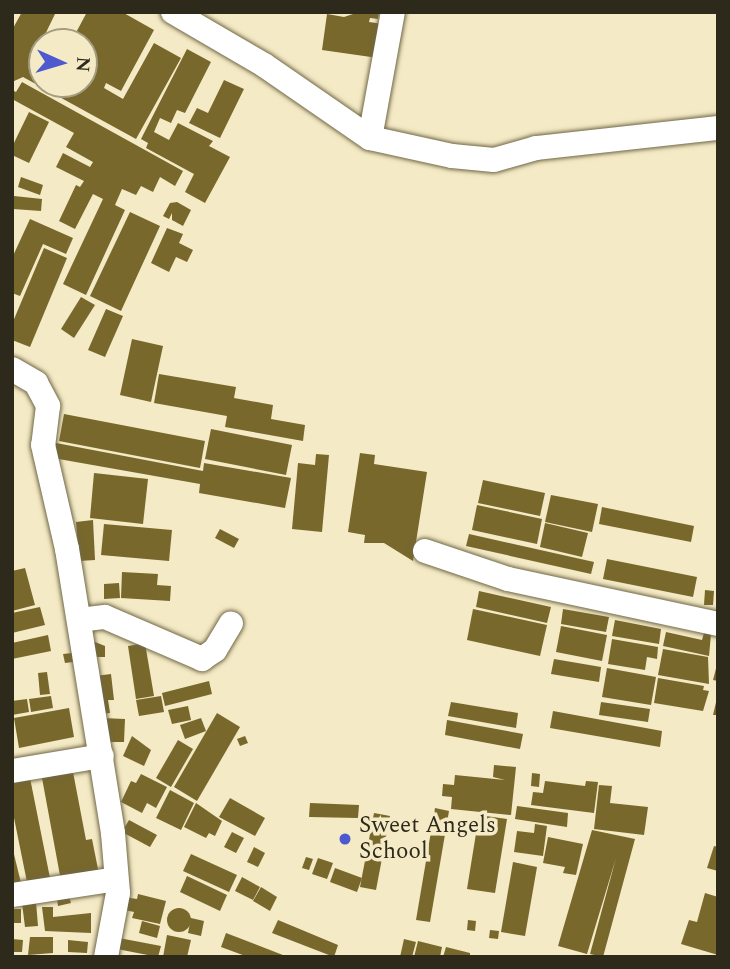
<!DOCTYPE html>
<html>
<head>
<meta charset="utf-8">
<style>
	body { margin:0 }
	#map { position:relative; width:730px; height:969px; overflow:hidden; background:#f4eac5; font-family:Spectral,serif }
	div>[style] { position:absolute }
	.building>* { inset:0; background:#78682c }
	.round { border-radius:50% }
	.roads { filter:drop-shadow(0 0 2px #706746) drop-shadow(0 0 2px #706746) }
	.minor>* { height:24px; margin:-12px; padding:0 12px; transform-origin:12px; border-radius:12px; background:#fff }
	.dots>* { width:19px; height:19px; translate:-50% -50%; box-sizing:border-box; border:4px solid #f4eac5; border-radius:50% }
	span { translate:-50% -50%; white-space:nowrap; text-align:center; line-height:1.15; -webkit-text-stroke:7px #f4eac5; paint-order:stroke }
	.poi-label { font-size:23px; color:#2d291b }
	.left { translate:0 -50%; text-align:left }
	.frame { position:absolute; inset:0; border:14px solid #2d291b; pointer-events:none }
	.north { position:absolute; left:28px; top:28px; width:70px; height:70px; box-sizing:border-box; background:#f4eac5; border:2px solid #a49d81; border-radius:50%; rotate:94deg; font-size:19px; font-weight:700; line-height:28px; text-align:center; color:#2d291b }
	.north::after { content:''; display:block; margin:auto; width:24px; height:32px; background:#4f59cf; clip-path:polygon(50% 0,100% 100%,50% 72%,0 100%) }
</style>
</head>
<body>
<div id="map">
	<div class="building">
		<div style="clip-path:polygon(22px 12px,56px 12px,37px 51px,42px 54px,42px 84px,84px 84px,84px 42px,71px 42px,87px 12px,122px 12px,154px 30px,121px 91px,106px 83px,104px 88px,123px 99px,154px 43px,181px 58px,136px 139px,23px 77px,12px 82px,12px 30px)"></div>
		<div style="clip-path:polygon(359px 12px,379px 12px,378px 19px,370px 18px,369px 22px,383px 24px,378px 58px,322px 50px,327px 14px,344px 17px)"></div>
		<div style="clip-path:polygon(187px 49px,211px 62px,185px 113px,177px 110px,171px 123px,160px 118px,154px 132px,169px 140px,178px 123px,213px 141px,209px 146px,230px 157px,205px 203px,185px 192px,194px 174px,146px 148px,148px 143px,141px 139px)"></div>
		<div style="clip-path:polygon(224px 80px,244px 89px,220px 138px,189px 123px,197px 108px,208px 113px)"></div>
		<div style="clip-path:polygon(22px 82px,183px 171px,175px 186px,160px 177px,153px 192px,141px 186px,136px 195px,122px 189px,115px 205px,125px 210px,86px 295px,63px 284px,103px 199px,93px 194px,75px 229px,59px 221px,76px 185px,80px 187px,84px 181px,56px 167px,63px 153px,90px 167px,93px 162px,66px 147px,74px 133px,12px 99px,12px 90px,16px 92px)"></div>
		<div style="clip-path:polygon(29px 112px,49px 122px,29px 163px,12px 155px,12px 147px)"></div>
		<div style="clip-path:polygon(21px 177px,43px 185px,40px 195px,18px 187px)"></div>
		<div style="clip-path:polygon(14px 196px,42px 199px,41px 211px,13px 209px)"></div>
		<div style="clip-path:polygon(177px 202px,191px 210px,183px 226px,172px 220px,172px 213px,169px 219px,163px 216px,170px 203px)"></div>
		<div style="clip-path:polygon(130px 212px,160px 226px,121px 311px,90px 296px)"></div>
		<div style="clip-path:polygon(30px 219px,73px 238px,66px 254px,43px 244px,20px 296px,12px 293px,12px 258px)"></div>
		<div style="clip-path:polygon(167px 228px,183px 234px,179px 243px,193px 250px,187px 262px,176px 257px,169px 272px,151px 263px)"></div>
		<div style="clip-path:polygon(44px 248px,67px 258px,30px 347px,12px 340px,12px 324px)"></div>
		<div style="clip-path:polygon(81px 297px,95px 305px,74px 338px,61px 329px)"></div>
		<div style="clip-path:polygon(106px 309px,123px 316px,105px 357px,88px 350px)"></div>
		<div style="clip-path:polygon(132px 339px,163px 346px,151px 402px,120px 395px)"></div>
		<div style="clip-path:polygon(159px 374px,236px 387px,234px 398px,273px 405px,271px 419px,305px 425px,303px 441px,225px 427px,227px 416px,154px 403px)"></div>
		<div style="clip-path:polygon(64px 414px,205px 441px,200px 468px,59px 441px)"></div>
		<div style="clip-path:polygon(211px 429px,292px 445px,286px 475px,205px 459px)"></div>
		<div style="clip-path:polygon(56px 443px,203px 471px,204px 463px,291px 478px,285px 508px,199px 493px,200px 484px,53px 458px)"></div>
		<div style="clip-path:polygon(360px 453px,375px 455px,374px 464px,427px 472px,413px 561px,384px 543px,364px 543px,365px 535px,348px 532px)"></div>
		<div style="clip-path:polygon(316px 454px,329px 455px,322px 532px,292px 529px,298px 463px,315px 465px)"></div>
		<div style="clip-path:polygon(94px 473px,148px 479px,143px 524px,90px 518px)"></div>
		<div style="clip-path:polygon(483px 480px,545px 493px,540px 516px,478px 503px)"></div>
		<div style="clip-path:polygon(551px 495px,598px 504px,592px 532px,545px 522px)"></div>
		<div style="clip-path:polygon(477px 505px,542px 519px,537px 544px,472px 530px)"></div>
		<div style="clip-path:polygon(602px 507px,694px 526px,691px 542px,599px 524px)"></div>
		<div style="clip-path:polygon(93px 520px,95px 560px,79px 561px,76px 522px)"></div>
		<div style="clip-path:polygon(545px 523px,588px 533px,582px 557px,540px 547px)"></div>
		<div style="clip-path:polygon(104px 524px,172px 530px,169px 561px,101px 555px)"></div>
		<div style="clip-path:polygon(220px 529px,239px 539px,234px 548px,215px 538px)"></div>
		<div style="clip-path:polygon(469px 534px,594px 562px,591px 574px,466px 546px)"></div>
		<div style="clip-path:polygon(607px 559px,697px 577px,693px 597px,603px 579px)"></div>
		<div style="clip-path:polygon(25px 568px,35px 605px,12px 611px,12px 571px)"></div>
		<div style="clip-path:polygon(122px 572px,158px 574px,157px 585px,171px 586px,170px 601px,121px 598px)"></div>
		<div style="clip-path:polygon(119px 583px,120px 598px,104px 599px,104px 584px)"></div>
		<div style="clip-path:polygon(705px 590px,714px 591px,713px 605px,704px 605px)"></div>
		<div style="clip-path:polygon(479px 591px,551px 607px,547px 623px,476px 607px)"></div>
		<div style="clip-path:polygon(40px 607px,45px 625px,12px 633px,12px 613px)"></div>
		<div style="clip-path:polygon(473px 609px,547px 625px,540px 656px,467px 640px)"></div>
		<div style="clip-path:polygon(563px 609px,609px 617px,606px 632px,561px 624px)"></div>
		<div style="clip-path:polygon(615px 620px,661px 629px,659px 644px,612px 636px)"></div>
		<div style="clip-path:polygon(561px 626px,607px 635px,602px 661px,556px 652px)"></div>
		<div style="clip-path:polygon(666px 632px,702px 640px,704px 633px,711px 634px,709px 656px,663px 646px)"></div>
		<div style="clip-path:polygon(48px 635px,51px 651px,12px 659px,12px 643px)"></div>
		<div style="clip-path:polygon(612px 639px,658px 647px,657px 659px,647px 657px,645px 670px,608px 664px)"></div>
		<div style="clip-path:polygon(90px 640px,105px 646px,105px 657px,90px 657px)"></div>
		<div style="clip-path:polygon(145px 643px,154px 696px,136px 699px,128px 646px)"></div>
		<div style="clip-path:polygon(663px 649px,708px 657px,709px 684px,658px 675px)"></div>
		<div style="clip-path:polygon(72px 653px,73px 662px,65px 663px,63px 654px)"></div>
		<div style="clip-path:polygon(554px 659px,601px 667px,599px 682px,551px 674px)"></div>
		<div style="clip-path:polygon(718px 661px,718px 681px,713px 680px)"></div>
		<div style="clip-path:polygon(607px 668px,656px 677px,651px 705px,602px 697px)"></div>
		<div style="clip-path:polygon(47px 672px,50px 694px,40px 695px,38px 673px)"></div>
		<div style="clip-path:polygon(111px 674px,114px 700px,108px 700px,110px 713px,100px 714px,95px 676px)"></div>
		<div style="clip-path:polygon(658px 678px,704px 686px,703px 690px,709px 691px,703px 711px,654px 703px)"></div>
		<div style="clip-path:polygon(209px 681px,212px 694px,165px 706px,162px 693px)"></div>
		<div style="clip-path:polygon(718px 694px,718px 715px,713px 715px)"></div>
		<div style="clip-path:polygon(51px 696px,53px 708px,31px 712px,29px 699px)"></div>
		<div style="clip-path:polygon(161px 696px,164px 712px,139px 716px,136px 700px)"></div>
		<div style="clip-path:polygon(27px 699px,29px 712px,12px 715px,12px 701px)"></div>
		<div style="clip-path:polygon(451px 702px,518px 713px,516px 728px,448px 716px)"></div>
		<div style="clip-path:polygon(601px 702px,650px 709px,648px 722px,599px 715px)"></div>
		<div style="clip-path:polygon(188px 706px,191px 720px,172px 724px,168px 710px)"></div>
		<div style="clip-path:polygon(69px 708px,74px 737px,19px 748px,14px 718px)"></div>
		<div style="clip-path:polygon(553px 711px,662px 731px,660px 747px,550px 728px)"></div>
		<div style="clip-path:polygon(217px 713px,240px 727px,197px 801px,174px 787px)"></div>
		<div style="clip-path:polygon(102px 718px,125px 719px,124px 742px,101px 742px)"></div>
		<div style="clip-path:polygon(201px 718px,206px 731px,185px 739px,180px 725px)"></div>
		<div style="clip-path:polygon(447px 720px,523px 734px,520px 749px,445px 735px)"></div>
		<div style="clip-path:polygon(132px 736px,151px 750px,144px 766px,123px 756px)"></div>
		<div style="clip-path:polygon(245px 736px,248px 743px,240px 746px,237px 739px)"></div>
		<div style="clip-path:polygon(178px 740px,193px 749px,171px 787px,156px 778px)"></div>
		<div style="clip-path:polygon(494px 765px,516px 767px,511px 815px,451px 809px,452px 797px,442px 796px,443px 784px,454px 785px,455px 775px,505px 780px,493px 777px)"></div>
		<div style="clip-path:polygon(73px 772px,86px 840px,92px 839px,99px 874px,61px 881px,42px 778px)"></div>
		<div style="clip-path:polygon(29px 773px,51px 883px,28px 887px,12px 808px,12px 776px)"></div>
		<div style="clip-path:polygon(532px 773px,540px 774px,539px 787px,531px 786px)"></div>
		<div style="clip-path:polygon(141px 774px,167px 787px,156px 808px,147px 803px,142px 813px,121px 802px,131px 781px,136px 783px)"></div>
		<div style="clip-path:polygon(545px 781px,585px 786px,586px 781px,598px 782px,594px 813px,531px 805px,533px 792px,543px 793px)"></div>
		<div style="clip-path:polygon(599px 785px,612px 786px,610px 803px,648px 807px,644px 835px,594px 829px)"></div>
		<div style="clip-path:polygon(170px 790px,194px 803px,181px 830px,156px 818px)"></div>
		<div style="clip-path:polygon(230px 798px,265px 818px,255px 836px,219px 817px)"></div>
		<div style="clip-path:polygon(196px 803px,222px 821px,215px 836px,209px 833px,206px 838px,184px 827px)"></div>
		<div style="clip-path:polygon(310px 803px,359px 805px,358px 818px,309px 817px)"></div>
		<div style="clip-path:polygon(517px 806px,568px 813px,567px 827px,515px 819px)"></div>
		<div style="clip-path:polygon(435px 808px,449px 811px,430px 922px,416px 920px)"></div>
		<div style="clip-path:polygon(374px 813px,390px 816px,376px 890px,360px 887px)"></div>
		<div style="clip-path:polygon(479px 815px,507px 819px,495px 893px,467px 889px)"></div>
		<div style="clip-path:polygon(129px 820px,157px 835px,150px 847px,122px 832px)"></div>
		<div style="clip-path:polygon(535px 824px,547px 826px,543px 856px,514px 852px,517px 831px,534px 833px)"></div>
		<div style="clip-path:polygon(592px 830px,635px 839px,603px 957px,590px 954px,616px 858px,587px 954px,558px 946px)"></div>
		<div style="clip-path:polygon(232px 832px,244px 838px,236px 853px,224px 847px)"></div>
		<div style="clip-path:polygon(548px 837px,583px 844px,576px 875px,563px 873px,565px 867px,543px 863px)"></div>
		<div style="clip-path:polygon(12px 846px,21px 883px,12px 885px)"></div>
		<div style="clip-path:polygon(714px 846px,718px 847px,718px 871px,707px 868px)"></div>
		<div style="clip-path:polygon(254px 847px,265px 853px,258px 867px,247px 862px)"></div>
		<div style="clip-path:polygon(191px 854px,237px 875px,229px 892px,183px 871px)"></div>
		<div style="clip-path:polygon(306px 857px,313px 859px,309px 870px,302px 868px)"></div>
		<div style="clip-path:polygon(318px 858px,333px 863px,327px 879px,312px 874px)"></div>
		<div style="clip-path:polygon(513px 862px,537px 867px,525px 936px,501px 932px)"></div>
		<div style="clip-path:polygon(335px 868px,362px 878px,357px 892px,330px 882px)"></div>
		<div style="clip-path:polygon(187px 876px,227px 895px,220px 911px,180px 892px)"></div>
		<div style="clip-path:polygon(242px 877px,260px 887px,253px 900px,235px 891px)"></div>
		<div style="clip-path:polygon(261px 887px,277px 897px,270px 911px,253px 901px)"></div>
		<div style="clip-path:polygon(705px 893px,718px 897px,718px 955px,681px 944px,689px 920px,697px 922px)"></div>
		<div style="clip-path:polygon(138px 894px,166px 901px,160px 924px,132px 918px,134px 912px,120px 909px,123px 897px,137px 899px)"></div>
		<div style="clip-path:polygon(69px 896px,71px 903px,58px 906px,57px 899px)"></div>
		<div style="clip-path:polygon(36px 902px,38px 926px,25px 927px,22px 903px)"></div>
		<div style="clip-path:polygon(42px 907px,53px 907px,53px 917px,91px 913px,91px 933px,45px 931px)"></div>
		<div class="round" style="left:167px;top:908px;width:24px;height:24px"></div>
		<div style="clip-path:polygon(12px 909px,21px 909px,21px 923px,12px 923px)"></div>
		<div style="clip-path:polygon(191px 918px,204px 921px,201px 936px,188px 933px)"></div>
		<div style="clip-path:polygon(278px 920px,338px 945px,334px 957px,272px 933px)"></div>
		<div style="clip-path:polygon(468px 920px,476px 921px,475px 931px,467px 930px)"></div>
		<div style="clip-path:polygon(142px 921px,160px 926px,157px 938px,139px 933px)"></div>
		<div style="clip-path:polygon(490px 930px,499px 931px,498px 939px,489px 938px)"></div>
		<div style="clip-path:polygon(226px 933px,288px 957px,248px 957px,221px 947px)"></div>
		<div style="clip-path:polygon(167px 935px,191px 940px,187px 957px,163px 957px)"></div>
		<div style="clip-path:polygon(30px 937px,53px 937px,53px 953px,28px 955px)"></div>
		<div style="clip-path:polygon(119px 938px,161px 946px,158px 957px,117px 949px)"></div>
		<div style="clip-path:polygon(12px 939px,23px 940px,22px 952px,12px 952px)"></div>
		<div style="clip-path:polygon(404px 939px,416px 942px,412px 957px,400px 957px)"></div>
		<div style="clip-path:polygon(68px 940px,88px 942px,87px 953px,68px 952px)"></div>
		<div style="clip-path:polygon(418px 941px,442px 947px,440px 957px,414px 957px)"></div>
		<div style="clip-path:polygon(446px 947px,470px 953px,470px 957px,443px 957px)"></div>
	</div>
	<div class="roads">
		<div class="minor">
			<div style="left:173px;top:12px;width:105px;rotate:30.2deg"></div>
			<div style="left:264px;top:65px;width:129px;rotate:34.6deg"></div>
			<div style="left:370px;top:138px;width:84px;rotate:12.4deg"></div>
			<div style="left:452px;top:156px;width:42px;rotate:5.4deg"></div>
			<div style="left:494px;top:160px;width:44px;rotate:-15.9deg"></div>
			<div style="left:536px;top:148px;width:183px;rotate:-6.3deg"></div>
			<div style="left:370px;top:138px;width:128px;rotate:-79.7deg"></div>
			<div style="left:12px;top:369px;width:28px;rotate:30deg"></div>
			<div style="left:36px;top:383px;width:26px;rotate:62deg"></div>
			<div style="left:48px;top:406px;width:39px;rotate:97deg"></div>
			<div style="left:43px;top:445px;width:107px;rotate:77deg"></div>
			<div style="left:67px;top:549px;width:288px;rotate:80.8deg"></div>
			<div style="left:113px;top:833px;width:60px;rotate:85.2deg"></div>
			<div style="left:118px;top:893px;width:65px;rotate:100.6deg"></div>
			<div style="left:425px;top:551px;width:88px;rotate:18.6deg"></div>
			<div style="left:508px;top:579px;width:215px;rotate:12.1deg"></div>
			<div style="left:79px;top:620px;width:26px;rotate:-7deg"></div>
			<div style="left:105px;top:617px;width:106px;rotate:23.4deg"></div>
			<div style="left:202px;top:659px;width:16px;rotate:-35deg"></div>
			<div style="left:215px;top:650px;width:31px;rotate:-59deg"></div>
			<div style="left:12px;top:771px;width:91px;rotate:-9.5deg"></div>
			<div style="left:12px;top:895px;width:105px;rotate:-8.7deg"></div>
		</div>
	</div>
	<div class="dots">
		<div style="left:345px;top:839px;background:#4f59cf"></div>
	</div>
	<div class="poi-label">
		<span class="left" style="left:359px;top:839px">Sweet Angels<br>School</span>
	</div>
	<div class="frame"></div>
	<div class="north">N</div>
</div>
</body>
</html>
